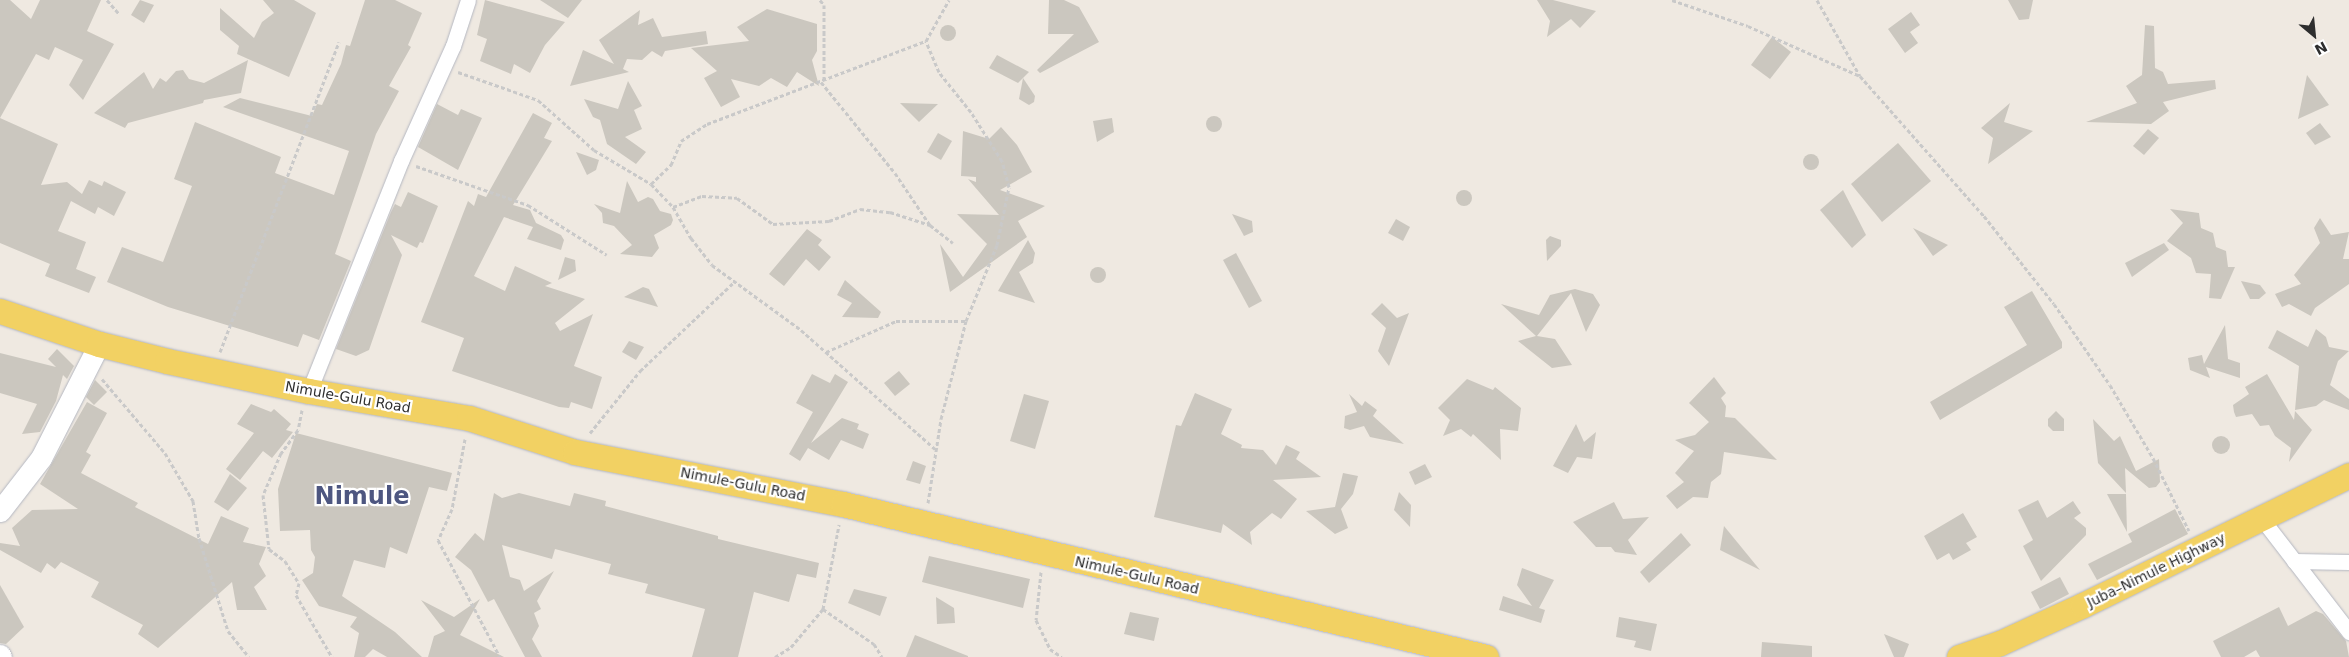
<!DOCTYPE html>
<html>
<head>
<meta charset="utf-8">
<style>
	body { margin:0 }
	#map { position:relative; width:2349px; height:657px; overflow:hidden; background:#efe9e1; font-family:"DejaVu Sans",sans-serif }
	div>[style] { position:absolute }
	.building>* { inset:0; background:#cbc7bf }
	.round { border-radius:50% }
	.path>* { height:3px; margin-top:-1.5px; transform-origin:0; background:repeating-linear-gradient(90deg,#c9c9c9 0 4px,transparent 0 6.5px) }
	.roads { filter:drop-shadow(0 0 1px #b4b7c1) drop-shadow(0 0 1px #b4b7c1) }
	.street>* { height:15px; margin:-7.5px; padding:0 7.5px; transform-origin:7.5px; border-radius:7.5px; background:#fff }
	.secondary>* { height:21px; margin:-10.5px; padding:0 10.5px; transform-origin:10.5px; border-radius:10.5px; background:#fff }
	.primary>* { height:25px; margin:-12.5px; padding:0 12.5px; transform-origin:12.5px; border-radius:12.5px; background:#f2d163 }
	span { translate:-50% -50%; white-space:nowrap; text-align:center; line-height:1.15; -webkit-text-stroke:4.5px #fff; paint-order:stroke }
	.street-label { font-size:14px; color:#2e2e2e }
	.town-label { font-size:24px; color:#4d5680; font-weight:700 }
	.north { position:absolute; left:2289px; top:10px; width:50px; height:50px; -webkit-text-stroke:4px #fff; paint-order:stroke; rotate:152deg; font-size:14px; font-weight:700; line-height:20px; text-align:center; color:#2e2e2e }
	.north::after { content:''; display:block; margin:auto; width:18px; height:22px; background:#2e2e2e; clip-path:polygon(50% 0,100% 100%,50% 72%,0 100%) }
</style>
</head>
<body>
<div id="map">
	<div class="building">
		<div style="clip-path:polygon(0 0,10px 0,31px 19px,40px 0,101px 0,87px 31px,114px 44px,83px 100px,69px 85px,83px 60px,55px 47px,49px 60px,36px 54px,0 118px)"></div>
		<div style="clip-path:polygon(140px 0,154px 5px,144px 23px,131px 15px)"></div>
		<div style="clip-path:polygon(263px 0,294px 0,316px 13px,289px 77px,237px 54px,239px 46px,220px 30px,220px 8px,254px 38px,262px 22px,274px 13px)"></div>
		<div style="clip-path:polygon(365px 0,395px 0,422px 13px,408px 45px,411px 47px,389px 86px,399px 91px,376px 134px,335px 254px,351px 261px,319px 340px,303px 334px,298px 347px,168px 307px,107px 282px,122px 247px,163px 262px,192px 186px,174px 179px,195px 122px,281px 157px,275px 173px,334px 195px,349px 151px,223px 107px,240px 98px,312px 116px,317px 104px,322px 105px,341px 64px,346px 45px,350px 46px)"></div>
		<div style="clip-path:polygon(485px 0,565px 22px,545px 45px,530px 73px,514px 64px,511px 74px,480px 61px,487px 39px,477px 35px)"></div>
		<div style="clip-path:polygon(540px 0,582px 0,568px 18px)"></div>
		<div style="clip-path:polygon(1049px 0,1064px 0,1079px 7px,1099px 42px,1040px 73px,1037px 70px,1074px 34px,1048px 34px)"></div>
		<div style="clip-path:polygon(1537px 0,1553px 0,1596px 11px,1580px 28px,1571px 19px,1547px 37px,1550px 21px)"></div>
		<div style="clip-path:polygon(2008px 0,2033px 0,2029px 19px,2019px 20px)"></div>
		<div style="clip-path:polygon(767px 9px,817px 24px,817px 51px,812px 60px,819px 86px,797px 72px,787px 87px,771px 78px,759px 86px,731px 79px,740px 97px,721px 107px,704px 78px,717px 71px,691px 48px,749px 41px,737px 27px)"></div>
		<div style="clip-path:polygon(640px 10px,638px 25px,653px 18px,662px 37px,706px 31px,708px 44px,665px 51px,662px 57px,652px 51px,642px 60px,627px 59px,623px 69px,629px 72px,570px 86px,583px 50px,614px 64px,599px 40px)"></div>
		<div style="clip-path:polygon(1911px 12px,1920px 25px,1910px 32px,1918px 43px,1905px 53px,1888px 29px)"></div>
		<div class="round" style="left:940px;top:25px;width:16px;height:16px"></div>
		<div style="clip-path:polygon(2145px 25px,2154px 26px,2155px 68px,2163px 72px,2168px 84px,2215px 80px,2216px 89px,2163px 102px,2169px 111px,2151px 124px,2086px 122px,2137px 103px,2126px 86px,2142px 75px)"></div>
		<div style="clip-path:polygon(1772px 37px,1791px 52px,1770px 79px,1751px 65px)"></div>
		<div style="clip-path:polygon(997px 55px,1029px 72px,1018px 83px,989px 68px)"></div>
		<div style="clip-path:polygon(248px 60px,241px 93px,204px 100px,203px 103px,128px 123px,125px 128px,94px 113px,144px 72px,153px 89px,160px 78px,166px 82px,176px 71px,183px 70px,189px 79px,204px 83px)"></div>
		<div style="clip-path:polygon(2307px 75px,2329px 105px,2298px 119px)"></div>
		<div style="clip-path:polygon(1023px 78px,1035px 96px,1034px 102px,1029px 105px,1019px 99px)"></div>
		<div style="clip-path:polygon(628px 81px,642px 106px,634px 110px,642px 129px,625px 137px,646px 152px,636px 164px,607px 144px,600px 120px,593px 117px,584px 99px,618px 109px)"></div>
		<div style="clip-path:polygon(900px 103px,938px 104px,919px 122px)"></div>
		<div style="clip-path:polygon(2010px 103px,2004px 122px,2033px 131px,1988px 164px,1993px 138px,1981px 128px)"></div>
		<div style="clip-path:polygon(437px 104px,458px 115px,461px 109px,482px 118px,458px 170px,418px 147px)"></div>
		<div style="clip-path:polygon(533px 113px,552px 123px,544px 138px,552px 141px,513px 205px,530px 210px,536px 223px,561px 235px,564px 240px,561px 250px,527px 239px,533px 227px,504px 217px,474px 276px,505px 291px,515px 266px,552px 283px,545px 286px,585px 299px,555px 323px,560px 331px,593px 314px,574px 366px,602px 377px,592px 409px,571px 402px,569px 408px,559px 407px,452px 371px,464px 338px,421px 322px,468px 201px,474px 206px,478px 194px,486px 197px)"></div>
		<div class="round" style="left:1206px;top:116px;width:16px;height:16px"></div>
		<div style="clip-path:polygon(0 118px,58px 144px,41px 185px,67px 182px,82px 194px,89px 180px,102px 186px,104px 181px,126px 192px,114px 216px,98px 207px,95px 214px,71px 201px,58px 231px,86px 242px,76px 269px,96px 277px,89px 293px,45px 276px,50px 264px,0 243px)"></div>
		<div style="clip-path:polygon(1112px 118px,1114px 132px,1097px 142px,1093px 121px)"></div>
		<div style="clip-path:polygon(2320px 123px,2331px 137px,2315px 145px,2306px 133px)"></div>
		<div style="clip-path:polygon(1001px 127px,1017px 145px,1032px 172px,1000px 190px,1045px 206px,1018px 221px,1027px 237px,950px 292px,940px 244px,963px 277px,987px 244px,957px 214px,999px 215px,968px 179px,976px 182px,976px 177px,961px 176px,963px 131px,989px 139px)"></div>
		<div style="clip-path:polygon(2148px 129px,2159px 138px,2144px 155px,2133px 146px)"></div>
		<div style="clip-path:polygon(938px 133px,952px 141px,941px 160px,927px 152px)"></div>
		<div style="clip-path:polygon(1898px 143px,1931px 181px,1882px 222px,1851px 184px)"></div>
		<div style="clip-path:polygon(576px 152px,599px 160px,596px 170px,587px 175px)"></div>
		<div class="round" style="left:1803px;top:154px;width:16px;height:16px"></div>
		<div style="clip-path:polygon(627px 181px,638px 202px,648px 197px,653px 199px,660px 211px,671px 214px,673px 220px,671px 225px,654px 235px,659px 248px,652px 257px,620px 254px,632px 245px,614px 226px,603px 223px,602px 213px,594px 204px,620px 213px)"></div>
		<div style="clip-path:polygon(1843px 190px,1866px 235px,1852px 248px,1820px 210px)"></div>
		<div class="round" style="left:1456px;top:190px;width:16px;height:16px"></div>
		<div style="clip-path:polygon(408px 192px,438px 206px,423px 243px,420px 242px,417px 248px,391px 235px,402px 255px,369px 350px,356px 356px,336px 349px,391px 212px,395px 204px,401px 207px)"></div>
		<div style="clip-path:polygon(2170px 209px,2199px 213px,2201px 228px,2213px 233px,2216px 247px,2226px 251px,2228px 267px,2235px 267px,2221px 299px,2209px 298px,2211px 274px,2196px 273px,2191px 258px,2167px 241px,2183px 223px)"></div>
		<div style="clip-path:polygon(1232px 214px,1252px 221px,1253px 232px,1244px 236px)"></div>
		<div style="clip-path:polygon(2320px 218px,2331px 235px,2349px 232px,2343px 259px,2349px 259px,2349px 284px,2315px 308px,2311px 316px,2289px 304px,2282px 307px,2275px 294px,2301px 284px,2294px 275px,2320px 243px,2314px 228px)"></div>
		<div style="clip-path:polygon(1396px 219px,1410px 227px,1403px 241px,1388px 233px)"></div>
		<div style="clip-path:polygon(1913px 228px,1948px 245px,1933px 256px)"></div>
		<div style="clip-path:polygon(807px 229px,822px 240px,818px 245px,831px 257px,819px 271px,806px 259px,784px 286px,769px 274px)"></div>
		<div style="clip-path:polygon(1550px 236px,1561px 240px,1561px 246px,1547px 261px,1546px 240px)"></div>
		<div style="clip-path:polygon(1028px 240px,1035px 253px,1033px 263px,1019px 272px,1035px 303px,998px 291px)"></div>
		<div style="clip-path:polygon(2164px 243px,2169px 250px,2132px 277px,2125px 263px)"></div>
		<div style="clip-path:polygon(1236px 253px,1262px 301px,1249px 308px,1223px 260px)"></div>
		<div style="clip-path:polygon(565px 257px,575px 260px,576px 271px,558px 280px)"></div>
		<div class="round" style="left:1090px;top:267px;width:16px;height:16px"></div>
		<div style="clip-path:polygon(845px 280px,881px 312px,878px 318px,842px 317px,852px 303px,837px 295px)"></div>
		<div style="clip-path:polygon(2241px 281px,2260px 285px,2266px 293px,2259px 299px,2250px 299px)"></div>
		<div style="clip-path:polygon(643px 287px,649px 289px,658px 307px,624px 297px)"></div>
		<div style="clip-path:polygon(1575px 289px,1593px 294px,1600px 305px,1586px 332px,1571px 293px,1537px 336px,1555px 339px,1572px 365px,1552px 368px,1518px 341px,1536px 336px,1501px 304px,1539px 315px,1550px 295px)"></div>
		<div style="clip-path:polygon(2032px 291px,2062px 342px,2062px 348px,1940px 420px,1930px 402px,2027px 345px,2004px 307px)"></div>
		<div style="clip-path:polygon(1382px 303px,1397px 318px,1409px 313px,1389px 366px,1378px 351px,1386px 328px,1371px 314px)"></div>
		<div style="clip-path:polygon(2225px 325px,2228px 359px,2240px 363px,2240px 378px,2206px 367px,2210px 378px,2190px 370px,2188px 358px,2202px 355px,2204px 364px)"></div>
		<div style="clip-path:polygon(2316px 329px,2326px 337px,2329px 347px,2349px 351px,2338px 361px,2330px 385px,2349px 399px,2349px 410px,2324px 400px,2316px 406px,2295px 410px,2299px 366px,2268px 348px,2277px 330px,2308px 347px)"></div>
		<div style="clip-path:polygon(629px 341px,644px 347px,636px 360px,622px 352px)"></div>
		<div style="clip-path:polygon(57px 349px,74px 366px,67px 379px,63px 375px,56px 401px,40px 432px,22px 434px,37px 404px,0 393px,0 353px,56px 367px,48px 359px)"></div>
		<div style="clip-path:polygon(899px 371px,910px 384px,895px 396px,884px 383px)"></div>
		<div style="clip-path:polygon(812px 374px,830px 383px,835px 374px,848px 382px,811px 443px,842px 418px,859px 424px,857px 429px,869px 434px,863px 449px,841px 440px,829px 460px,808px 448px,800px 461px,789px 454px,813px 412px,796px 403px)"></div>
		<div style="clip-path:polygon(2267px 374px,2294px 420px,2295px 411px,2312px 430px,2289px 462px,2291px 448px,2275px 436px,2269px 425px,2260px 426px,2252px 414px,2236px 417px,2234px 412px,2233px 405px,2249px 394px,2245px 387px)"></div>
		<div style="clip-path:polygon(1714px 377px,1726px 393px,1721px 398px,1726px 406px,1725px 417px,1735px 418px,1777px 460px,1724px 452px,1721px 474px,1711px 482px,1708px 498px,1693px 497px,1677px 509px,1666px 496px,1684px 482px,1675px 473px,1694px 451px,1675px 440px,1695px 435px,1709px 422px,1689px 403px)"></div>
		<div style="clip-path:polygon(1467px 379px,1493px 390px,1495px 387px,1521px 408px,1518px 431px,1500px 429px,1501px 460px,1473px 434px,1471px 437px,1461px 429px,1443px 436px,1450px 420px,1438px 408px)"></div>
		<div style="clip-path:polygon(95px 380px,107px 392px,94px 405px,86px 397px)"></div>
		<div style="clip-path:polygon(1195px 393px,1232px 409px,1221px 434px,1242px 445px,1241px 448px,1263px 450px,1276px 465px,1286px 445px,1300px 452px,1296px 459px,1321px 477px,1273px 480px,1297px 499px,1281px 519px,1272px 513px,1250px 532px,1252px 545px,1223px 524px,1221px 533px,1154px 517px,1176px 425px,1181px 426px)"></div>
		<div style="clip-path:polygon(1024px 394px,1049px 401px,1035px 449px,1010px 441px)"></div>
		<div style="clip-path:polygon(1349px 394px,1362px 406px,1365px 401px,1377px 410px,1373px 416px,1404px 444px,1370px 437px,1364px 426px,1350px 430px,1344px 428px,1345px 416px,1357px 412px)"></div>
		<div style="clip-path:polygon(87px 402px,107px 413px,86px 452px,91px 455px,81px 473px,138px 503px,135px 507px,208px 544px,221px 516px,249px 528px,243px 542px,266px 547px,259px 564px,266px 576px,254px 587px,267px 610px,237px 610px,232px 582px,158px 648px,138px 634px,143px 625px,91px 597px,99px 582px,61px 562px,55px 569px,47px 563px,41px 573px,0 550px,0 543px,20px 546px,12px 528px,32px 510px,78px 509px,40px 484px)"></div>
		<div style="clip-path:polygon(251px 404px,271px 412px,274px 409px,291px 424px,286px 430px,293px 432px,272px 458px,263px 451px,240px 480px,226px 469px,254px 433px,237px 424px)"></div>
		<div style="clip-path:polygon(2056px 411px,2064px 419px,2064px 431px,2053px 431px,2048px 426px,2048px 419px)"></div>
		<div style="clip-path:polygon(2093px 419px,2114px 441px,2120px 436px,2136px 471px,2159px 459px,2160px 482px,2156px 487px,2149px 488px,2125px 468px,2126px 493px,2098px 463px)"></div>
		<div style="clip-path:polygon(1576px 424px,1584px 442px,1596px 432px,1592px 459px,1577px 457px,1568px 473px,1553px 466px)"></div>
		<div style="clip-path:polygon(296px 433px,452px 473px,447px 491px,429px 487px,407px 554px,390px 547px,385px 568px,354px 560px,342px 596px,395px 632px,422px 657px,387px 657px,373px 649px,365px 657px,354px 657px,359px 633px,350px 627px,357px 617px,319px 606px,302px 580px,313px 573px,315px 557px,311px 550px,310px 530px,280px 531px,278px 489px)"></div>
		<div class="round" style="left:2212px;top:436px;width:18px;height:18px"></div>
		<div style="clip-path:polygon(913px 461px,926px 466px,920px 484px,906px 480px)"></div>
		<div style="clip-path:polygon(1425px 464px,1432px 477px,1415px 485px,1409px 472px)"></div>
		<div style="clip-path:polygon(1343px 473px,1358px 476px,1353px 494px,1341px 509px,1348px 528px,1335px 534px,1306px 511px,1335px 507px)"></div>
		<div style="clip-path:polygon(230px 474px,247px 488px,228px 511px,214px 502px)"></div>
		<div style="clip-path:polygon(1399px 492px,1411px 505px,1410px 527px,1394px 510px)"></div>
		<div style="clip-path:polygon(494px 493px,502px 498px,519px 493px,570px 506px,574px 493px,606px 501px,605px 506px,718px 536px,718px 539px,819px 563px,816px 578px,797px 574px,789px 602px,754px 592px,738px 657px,692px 657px,705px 609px,645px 593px,648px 584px,608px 574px,611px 564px,555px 549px,552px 559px,502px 545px,510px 577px,520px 580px,524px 591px,554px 571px,537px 601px,541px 609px,534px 613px,539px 626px,532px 639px,542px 657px,525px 657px,494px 599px,488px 602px,471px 570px,455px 557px,475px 533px,484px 541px)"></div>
		<div style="clip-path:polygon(2107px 494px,2126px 494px,2127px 532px)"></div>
		<div style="clip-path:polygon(2038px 500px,2047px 518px,2073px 501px,2081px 513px,2074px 518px,2086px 528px,2086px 535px,2041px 581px,2023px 546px,2033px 540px,2018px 510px)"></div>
		<div style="clip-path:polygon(1614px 502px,1623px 519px,1649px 517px,1628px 540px,1637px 555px,1615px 552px,1611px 547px,1596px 547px,1573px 522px)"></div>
		<div style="clip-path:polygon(2175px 509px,2188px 534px,2097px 580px,2088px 564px,2132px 542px,2128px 534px)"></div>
		<div style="clip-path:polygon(1963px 513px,1977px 537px,1966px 543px,1971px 550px,1953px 560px,1949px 553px,1937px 560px,1924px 536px)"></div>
		<div style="clip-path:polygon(1724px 526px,1760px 570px,1720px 550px)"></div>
		<div style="clip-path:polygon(1681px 533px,1691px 545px,1649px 583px,1640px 572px)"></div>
		<div style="clip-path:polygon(929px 556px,1030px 579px,1023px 608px,922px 582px)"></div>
		<div style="clip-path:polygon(1522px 568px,1554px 580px,1539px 608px,1545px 610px,1541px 623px,1499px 610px,1503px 596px,1532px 606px,1517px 585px)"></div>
		<div style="clip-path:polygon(2060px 577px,2069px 594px,2040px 609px,2031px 592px)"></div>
		<div style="clip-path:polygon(0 585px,24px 627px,6px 644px,0 643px)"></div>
		<div style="clip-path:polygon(854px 589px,887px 597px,880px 616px,848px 603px)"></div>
		<div style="clip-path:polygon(936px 597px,954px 608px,955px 623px,937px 624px)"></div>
		<div style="clip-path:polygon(480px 599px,460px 635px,504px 657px,428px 657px,434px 636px,445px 631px,421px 600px,454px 617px)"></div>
		<div style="clip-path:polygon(2279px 607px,2288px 626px,2316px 611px,2323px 614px,2346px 641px,2349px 657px,2260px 657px,2256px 650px,2244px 657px,2221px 657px,2213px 641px)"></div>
		<div style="clip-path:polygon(1130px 612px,1159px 618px,1154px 641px,1124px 634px)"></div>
		<div style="clip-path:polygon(1619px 617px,1657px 624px,1651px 651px,1634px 647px,1636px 641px,1616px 637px)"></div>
		<div style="clip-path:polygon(1884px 634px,1909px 644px,1904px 657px,1894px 657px)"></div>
		<div style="clip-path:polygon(915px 635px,968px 656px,968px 657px,906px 657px)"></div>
		<div style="clip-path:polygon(1762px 642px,1812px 646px,1812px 657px,1761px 657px)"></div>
	</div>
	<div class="path">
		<div style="left:107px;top:0;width:18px;rotate:49deg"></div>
		<div style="left:820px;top:0;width:6px;rotate:51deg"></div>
		<div style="left:824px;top:5px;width:76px;rotate:90deg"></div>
		<div style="left:1672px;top:0;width:80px;rotate:18.9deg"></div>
		<div style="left:1748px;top:26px;width:123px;rotate:24.1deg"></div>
		<div style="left:1860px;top:76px;width:187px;rotate:48.5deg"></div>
		<div style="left:1984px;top:216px;width:112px;rotate:51.5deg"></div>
		<div style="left:2054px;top:304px;width:98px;rotate:55.3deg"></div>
		<div style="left:2110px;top:385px;width:85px;rotate:59.5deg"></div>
		<div style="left:2153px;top:458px;width:81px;rotate:63.7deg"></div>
		<div style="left:1817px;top:0;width:87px;rotate:60.5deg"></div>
		<div style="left:458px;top:72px;width:85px;rotate:19.3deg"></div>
		<div style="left:538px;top:100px;width:75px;rotate:41.8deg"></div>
		<div style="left:594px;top:150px;width:66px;rotate:30.8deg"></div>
		<div style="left:651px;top:184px;width:32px;rotate:46deg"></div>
		<div style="left:673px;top:207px;width:36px;rotate:60deg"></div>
		<div style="left:691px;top:238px;width:34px;rotate:52deg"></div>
		<div style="left:712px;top:265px;width:110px;rotate:36.1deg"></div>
		<div style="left:801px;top:330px;width:181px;rotate:41.6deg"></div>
		<div style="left:821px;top:82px;width:117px;rotate:50.9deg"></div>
		<div style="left:895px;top:173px;width:63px;rotate:56.1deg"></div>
		<div style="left:930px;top:225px;width:29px;rotate:38deg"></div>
		<div style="left:416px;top:166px;width:119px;rotate:19.2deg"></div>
		<div style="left:528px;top:205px;width:93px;rotate:32.3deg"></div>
		<div style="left:651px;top:184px;width:28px;rotate:-44deg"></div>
		<div style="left:671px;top:165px;width:26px;rotate:-67deg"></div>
		<div style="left:681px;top:141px;width:31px;rotate:-33deg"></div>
		<div style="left:707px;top:124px;width:234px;rotate:-20.8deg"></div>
		<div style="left:673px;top:207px;width:31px;rotate:-21deg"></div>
		<div style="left:702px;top:196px;width:35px;rotate:3deg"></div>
		<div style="left:737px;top:198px;width:44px;rotate:35.8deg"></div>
		<div style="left:773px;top:224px;width:56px;rotate:-3.1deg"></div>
		<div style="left:829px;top:221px;width:33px;rotate:-21deg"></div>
		<div style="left:860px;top:209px;width:30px;rotate:6deg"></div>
		<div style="left:890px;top:212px;width:42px;rotate:18deg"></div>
		<div style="left:220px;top:352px;width:332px;rotate:-69deg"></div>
		<div style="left:826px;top:352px;width:77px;rotate:-23.9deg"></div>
		<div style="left:896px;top:321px;width:70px"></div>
		<div style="left:102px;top:379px;width:97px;rotate:49.6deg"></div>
		<div style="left:165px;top:453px;width:56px;rotate:59.7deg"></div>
		<div style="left:193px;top:501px;width:37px;rotate:81deg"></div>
		<div style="left:199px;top:538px;width:97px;rotate:72.7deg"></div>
		<div style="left:228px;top:631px;width:33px;rotate:51deg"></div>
		<div style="left:302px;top:410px;width:20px;rotate:101deg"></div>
		<div style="left:298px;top:430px;width:29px;rotate:126deg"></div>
		<div style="left:281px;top:453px;width:46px;rotate:113.2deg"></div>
		<div style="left:263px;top:495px;width:54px;rotate:83.7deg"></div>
		<div style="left:269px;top:549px;width:20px;rotate:37deg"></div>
		<div style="left:285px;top:561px;width:26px;rotate:58deg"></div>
		<div style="left:299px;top:583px;width:12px;rotate:104deg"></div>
		<div style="left:296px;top:595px;width:72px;rotate:59.9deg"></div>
		<div style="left:590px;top:433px;width:80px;rotate:-51.1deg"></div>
		<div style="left:640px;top:371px;width:129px;rotate:-43.4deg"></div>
		<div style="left:465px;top:439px;width:71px;rotate:100.5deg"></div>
		<div style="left:452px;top:509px;width:34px;rotate:114deg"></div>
		<div style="left:438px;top:540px;width:132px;rotate:62.1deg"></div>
		<div style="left:928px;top:503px;width:85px;rotate:-81.2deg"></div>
		<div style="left:941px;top:419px;width:101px;rotate:-75.7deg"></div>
		<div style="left:966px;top:321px;width:82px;rotate:-67.8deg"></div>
		<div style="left:997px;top:245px;width:59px;rotate:-78.3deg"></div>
		<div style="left:1009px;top:187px;width:27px;rotate:-105deg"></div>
		<div style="left:1002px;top:161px;width:58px;rotate:-122.3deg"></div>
		<div style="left:971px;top:112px;width:51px;rotate:-128.7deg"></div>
		<div style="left:939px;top:72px;width:34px;rotate:-113deg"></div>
		<div style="left:926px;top:41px;width:47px;rotate:-60.7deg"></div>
		<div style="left:1041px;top:572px;width:48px;rotate:95.9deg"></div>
		<div style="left:1036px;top:620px;width:32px;rotate:64deg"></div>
		<div style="left:1050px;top:649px;width:14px;rotate:34deg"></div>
		<div style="left:823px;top:609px;width:62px;rotate:34.5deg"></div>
		<div style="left:874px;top:644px;width:15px;rotate:58deg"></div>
		<div style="left:775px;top:657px;width:19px;rotate:-32deg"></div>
		<div style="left:791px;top:647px;width:50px;rotate:-49.9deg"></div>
		<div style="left:823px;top:609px;width:86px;rotate:-79.2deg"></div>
	</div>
	<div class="roads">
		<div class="street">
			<div style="left:309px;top:391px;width:248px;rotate:-68.2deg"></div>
			<div style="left:401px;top:161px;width:126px;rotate:-65.7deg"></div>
			<div style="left:453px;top:46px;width:48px;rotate:-71.9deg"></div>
			<div style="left:2262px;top:519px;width:143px;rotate:52.4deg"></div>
			<div style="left:2294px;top:561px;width:55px;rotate:1deg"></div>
		</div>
		<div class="secondary">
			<div style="left:0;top:511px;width:67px;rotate:-52.3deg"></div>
			<div style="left:41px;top:458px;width:128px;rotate:-63deg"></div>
			<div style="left:0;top:655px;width:2px;rotate:63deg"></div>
		</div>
		<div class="primary">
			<div style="left:0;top:311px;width:104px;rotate:18.4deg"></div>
			<div style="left:99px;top:344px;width:70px;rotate:14deg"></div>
			<div style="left:167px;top:361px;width:145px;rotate:11.9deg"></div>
			<div style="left:309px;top:391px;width:162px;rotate:9.6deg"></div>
			<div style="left:469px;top:418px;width:111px;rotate:17.8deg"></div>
			<div style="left:575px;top:452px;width:273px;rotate:11deg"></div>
			<div style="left:843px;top:504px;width:661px;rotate:13.38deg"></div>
			<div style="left:1959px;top:657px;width:43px;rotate:-18.9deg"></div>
			<div style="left:2000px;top:643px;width:91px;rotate:-24.6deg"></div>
			<div style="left:2083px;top:605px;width:296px;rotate:-26deg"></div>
		</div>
	</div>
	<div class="street-label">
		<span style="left:348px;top:397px;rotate:10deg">Nimule-Gulu Road</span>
		<span style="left:743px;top:484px;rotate:11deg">Nimule-Gulu Road</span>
		<span style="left:2156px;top:570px;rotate:-26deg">Juba–Nimule Highway</span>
		<span style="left:1137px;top:575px;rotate:13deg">Nimule-Gulu Road</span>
	</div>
	<div class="town-label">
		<span style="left:362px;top:497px">Nimule</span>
	</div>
	<div class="north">N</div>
</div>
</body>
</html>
